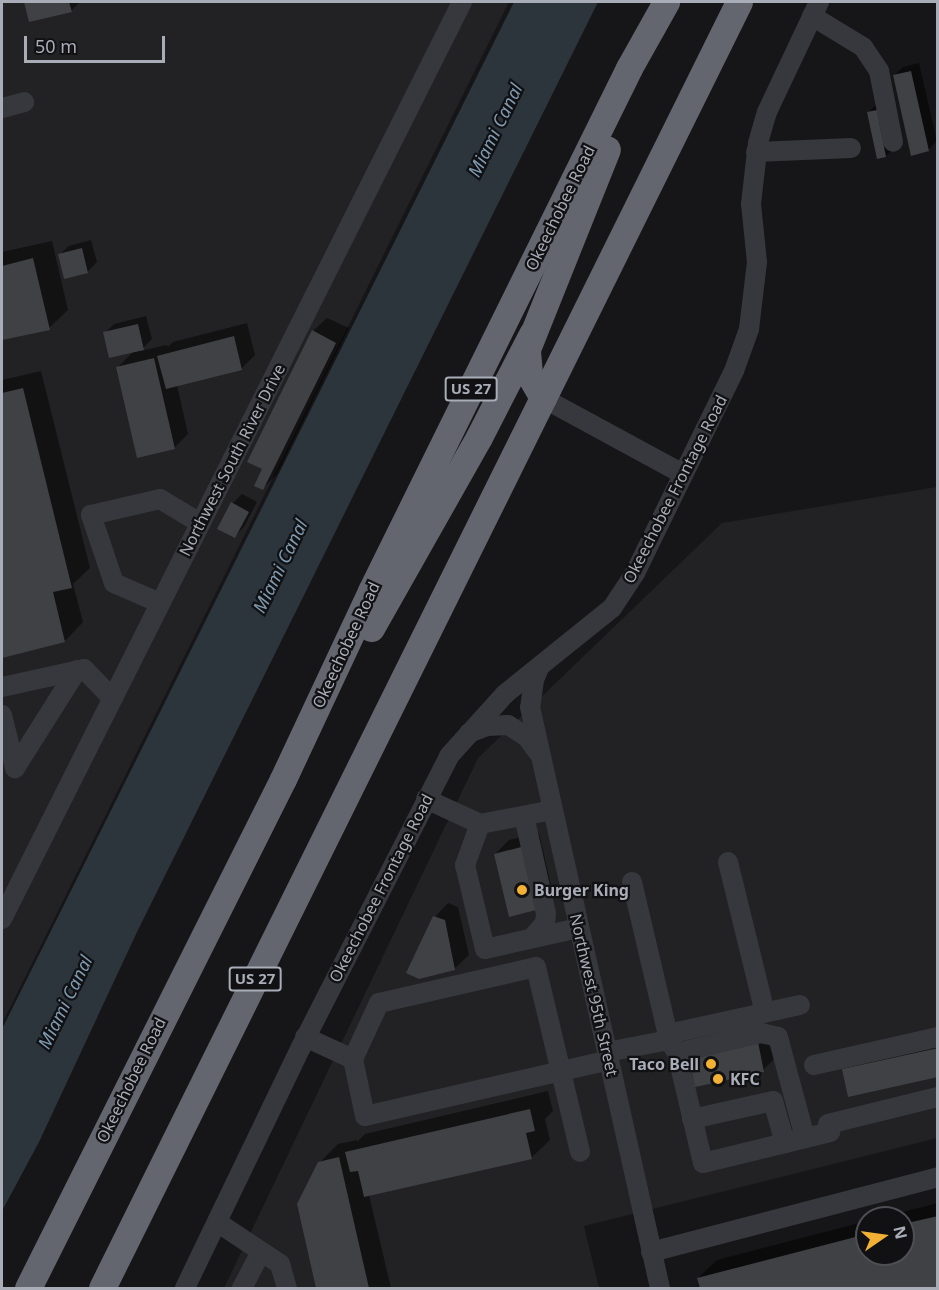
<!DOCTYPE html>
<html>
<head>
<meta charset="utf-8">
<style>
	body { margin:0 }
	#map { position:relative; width:939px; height:1290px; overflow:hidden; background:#161618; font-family:"Noto Sans",sans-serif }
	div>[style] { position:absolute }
	.built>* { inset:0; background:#222225 }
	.water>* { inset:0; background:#2c353c }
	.shadow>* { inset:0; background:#0007 }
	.building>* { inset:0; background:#404145 }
	.minor>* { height:20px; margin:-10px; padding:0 10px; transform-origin:10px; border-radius:10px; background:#37383d }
	.highway>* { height:27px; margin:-13.5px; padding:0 13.5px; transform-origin:13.5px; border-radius:13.5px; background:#63666e }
	.dots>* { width:16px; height:16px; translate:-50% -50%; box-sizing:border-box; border:3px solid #111113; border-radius:50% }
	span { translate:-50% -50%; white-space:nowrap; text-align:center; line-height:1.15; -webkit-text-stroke:4.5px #111113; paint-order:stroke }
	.shield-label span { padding:2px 4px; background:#111113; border:2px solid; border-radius:4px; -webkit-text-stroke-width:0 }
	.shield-label { font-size:15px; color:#a8adb8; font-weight:700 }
	.street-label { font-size:16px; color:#a8adb8 }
	.poi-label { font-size:16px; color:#a8adb8; font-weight:700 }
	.left { translate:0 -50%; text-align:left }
	.right { translate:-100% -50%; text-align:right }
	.water-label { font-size:18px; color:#7f9bb3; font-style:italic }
	.frame { position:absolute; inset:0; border:3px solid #a8adb8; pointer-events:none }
	.north { position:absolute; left:855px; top:1206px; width:60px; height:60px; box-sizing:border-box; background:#111113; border:2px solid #4d4f55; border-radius:50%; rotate:77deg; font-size:16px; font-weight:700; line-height:24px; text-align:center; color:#a8adb8 }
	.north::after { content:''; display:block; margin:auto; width:21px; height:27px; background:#f2b134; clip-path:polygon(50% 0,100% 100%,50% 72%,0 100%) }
	.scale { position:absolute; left:24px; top:36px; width:141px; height:27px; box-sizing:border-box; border:3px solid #a8adb8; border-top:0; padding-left:8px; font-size:18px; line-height:21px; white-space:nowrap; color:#a8adb8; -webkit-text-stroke:4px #111113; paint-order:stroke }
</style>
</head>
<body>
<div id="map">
	<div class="built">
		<div style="clip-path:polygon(2px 2px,509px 2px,2px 1024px)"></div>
		<div style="clip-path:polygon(937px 487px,937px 1138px,584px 1226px,599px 1288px,224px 1288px,478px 758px,722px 523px)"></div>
	</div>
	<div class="water">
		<div style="clip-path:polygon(514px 2px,598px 2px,137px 932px,39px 1142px,2px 1211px,2px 1029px)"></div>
	</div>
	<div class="shadow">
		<div style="clip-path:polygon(26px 2px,80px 2px,71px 11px,30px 20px)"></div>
		<div style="clip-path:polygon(919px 63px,937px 141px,928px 150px,894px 76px,903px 67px)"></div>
		<div style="clip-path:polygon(878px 103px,895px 147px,886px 156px,869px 112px)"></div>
		<div style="clip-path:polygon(91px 240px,97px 262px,88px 271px,65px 277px,59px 255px,69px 246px)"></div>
		<div style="clip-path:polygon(52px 241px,68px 310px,49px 328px,2px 339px,2px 252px)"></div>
		<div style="clip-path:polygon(146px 316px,152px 339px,140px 351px,167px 345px,168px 347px,173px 342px,247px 323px,255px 355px,241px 369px,177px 385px,188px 434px,174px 448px,118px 367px,134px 351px,105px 333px,114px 324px)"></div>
		<div style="clip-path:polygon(327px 318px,349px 328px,277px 474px,263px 488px,264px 469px,313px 331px)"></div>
		<div style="clip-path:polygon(41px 371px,90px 568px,73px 584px,83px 622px,65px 641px,2px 656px,2px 380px)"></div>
		<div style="clip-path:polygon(242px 494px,257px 502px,244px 527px,235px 536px,233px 503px)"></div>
		<div style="clip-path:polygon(539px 833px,553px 894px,540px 908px,495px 854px,509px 840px)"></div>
		<div style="clip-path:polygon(448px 903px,458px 907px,469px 955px,455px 968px,435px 917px)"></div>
		<div style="clip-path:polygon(771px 1029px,777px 1056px,763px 1070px,697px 1085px)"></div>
		<div style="clip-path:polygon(938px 1038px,938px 1076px,843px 1070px,857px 1056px)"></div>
		<div style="clip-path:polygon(548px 1091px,553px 1111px,545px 1119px,550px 1140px,531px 1158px,369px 1195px,391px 1288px,318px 1288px,298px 1205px,319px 1163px,338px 1144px,357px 1140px,357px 1142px,365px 1134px)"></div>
		<div style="clip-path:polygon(938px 1203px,938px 1288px,701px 1288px,698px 1278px,717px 1260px,867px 1221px,867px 1254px,903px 1254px,903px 1218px,879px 1218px)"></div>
	</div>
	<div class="building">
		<div style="clip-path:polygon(24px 2px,69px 2px,72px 12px,29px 22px)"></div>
		<div style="clip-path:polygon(911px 71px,929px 151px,911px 156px,893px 75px)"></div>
		<div style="clip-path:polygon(877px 110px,886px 157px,877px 159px,867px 112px)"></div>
		<div style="clip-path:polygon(82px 248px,88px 273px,64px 279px,58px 254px)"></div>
		<div style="clip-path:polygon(33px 258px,50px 330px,2px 340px,2px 266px)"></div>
		<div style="clip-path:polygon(138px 324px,144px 350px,109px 358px,103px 332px)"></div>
		<div style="clip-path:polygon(312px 330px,336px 343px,263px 490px,254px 486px,262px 469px,247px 462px)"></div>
		<div style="clip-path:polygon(234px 336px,242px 370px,166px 389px,157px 356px)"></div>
		<div style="clip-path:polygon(154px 358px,175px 449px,137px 458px,116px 367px)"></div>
		<div style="clip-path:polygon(23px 388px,72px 588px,53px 592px,65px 642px,2px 658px,2px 393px)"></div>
		<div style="clip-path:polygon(231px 502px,249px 512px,235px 538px,217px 529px)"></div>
		<div style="clip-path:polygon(525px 846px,540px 909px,509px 917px,494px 854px)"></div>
		<div style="clip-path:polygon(433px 916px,445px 920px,455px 970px,419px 979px,406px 973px)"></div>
		<div style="clip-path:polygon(758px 1042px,764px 1072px,695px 1087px,689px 1057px)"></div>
		<div style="clip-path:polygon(938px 1048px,938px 1077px,848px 1097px,842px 1069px)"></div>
		<div style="clip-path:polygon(530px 1109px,535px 1131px,526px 1133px,532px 1159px,364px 1197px,358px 1171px,350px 1172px,345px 1152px)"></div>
		<div style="clip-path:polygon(339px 1157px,369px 1288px,316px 1288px,297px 1204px,318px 1162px)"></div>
		<div style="clip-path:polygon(938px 1216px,938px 1288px,700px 1288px,697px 1278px,867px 1234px,867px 1254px,903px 1254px,903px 1224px)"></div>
	</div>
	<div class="minor">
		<div style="left:812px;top:16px;width:60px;rotate:31.3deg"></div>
		<div style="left:863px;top:47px;width:29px;rotate:56deg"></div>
		<div style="left:879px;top:71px;width:72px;rotate:78.8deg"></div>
		<div style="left:2px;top:108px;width:23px;rotate:-15deg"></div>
		<div style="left:756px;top:152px;width:95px;rotate:-2.4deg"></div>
		<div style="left:543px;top:398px;width:159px;rotate:28.5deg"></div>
		<div style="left:160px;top:603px;width:50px;rotate:-156.5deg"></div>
		<div style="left:114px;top:583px;width:72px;rotate:-108.7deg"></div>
		<div style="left:91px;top:515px;width:71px;rotate:-13.1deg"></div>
		<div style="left:160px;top:499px;width:47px;rotate:31deg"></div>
		<div style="left:539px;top:668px;width:13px;rotate:113deg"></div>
		<div style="left:534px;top:680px;width:27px;rotate:98deg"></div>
		<div style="left:530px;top:707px;width:595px;rotate:77.39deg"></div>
		<div style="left:2px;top:687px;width:84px;rotate:-12.4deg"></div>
		<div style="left:84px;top:669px;width:40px;rotate:46deg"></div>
		<div style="left:2px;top:715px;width:55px;rotate:76.2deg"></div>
		<div style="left:15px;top:768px;width:116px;rotate:-57.7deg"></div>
		<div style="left:469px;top:733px;width:19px;rotate:-21deg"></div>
		<div style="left:487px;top:726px;width:21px;rotate:-3deg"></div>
		<div style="left:508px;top:725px;width:22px;rotate:32deg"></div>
		<div style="left:527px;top:737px;width:19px;rotate:54deg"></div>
		<div style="left:426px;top:799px;width:60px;rotate:24.8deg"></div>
		<div style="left:480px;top:824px;width:74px;rotate:-10.9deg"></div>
		<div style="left:524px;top:816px;width:100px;rotate:77.3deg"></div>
		<div style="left:546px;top:914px;width:9px;rotate:96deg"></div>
		<div style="left:545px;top:923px;width:20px;rotate:131deg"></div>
		<div style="left:480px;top:824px;width:44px;rotate:110.1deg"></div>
		<div style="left:465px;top:865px;width:86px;rotate:76.6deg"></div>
		<div style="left:485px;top:949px;width:96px;rotate:-12.6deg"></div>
		<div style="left:728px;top:862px;width:155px;rotate:76.2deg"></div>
		<div style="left:632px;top:882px;width:162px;rotate:76.8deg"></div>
		<div style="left:2px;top:919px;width:1026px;rotate:-63.36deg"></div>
		<div style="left:668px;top:1034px;width:135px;rotate:-12.4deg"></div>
		<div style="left:305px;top:1037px;width:53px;rotate:24.6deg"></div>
		<div style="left:353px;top:1059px;width:62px;rotate:-65.1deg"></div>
		<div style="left:379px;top:1003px;width:161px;rotate:-12.9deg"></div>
		<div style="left:536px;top:967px;width:190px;rotate:76.6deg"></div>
		<div style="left:607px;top:1052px;width:63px;rotate:-11deg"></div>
		<div style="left:669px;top:1040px;width:15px;rotate:58deg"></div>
		<div style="left:677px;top:1053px;width:113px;rotate:76.7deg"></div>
		<div style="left:703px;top:1163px;width:131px;rotate:-13.7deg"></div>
		<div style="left:677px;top:1053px;width:86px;rotate:-13.4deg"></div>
		<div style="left:761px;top:1033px;width:17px;rotate:13deg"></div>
		<div style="left:778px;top:1037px;width:105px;rotate:75deg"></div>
		<div style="left:353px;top:1059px;width:58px;rotate:78.1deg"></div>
		<div style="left:365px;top:1116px;width:250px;rotate:-12.9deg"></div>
		<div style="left:814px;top:1065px;width:127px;rotate:-12.7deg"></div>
		<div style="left:692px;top:1119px;width:83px;rotate:-12.5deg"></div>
		<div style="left:773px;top:1101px;width:44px;rotate:74.1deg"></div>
		<div style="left:828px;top:1124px;width:113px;rotate:-13.8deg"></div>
		<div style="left:217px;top:1222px;width:76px;rotate:33.7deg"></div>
		<div style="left:280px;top:1264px;width:25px;rotate:74deg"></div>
		<div style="left:651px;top:1252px;width:297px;rotate:-14.6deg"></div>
		<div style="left:185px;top:1288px;width:267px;rotate:-64.3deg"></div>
		<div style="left:301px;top:1047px;width:326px;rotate:-63deg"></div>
		<div style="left:449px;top:756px;width:84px;rotate:-47.9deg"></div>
		<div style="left:505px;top:694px;width:137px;rotate:-38.8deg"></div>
		<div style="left:612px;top:608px;width:42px;rotate:-56.7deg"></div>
		<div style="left:635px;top:573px;width:225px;rotate:-63.9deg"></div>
		<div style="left:734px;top:371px;width:45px;rotate:-70.3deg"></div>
		<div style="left:749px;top:329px;width:67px;rotate:-83.2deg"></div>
		<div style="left:757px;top:262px;width:58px;rotate:-95.9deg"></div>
		<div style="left:751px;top:204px;width:61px;rotate:-83.5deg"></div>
		<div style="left:758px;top:143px;width:32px;rotate:-74deg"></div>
		<div style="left:767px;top:112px;width:122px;rotate:-64.7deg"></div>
		<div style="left:242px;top:1288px;width:41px;rotate:-62.2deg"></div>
	</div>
	<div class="highway">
		<div style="left:543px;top:398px;width:28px;rotate:-120deg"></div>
		<div style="left:529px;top:374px;width:25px;rotate:-95deg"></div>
		<div style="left:527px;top:349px;width:215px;rotate:-68.2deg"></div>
		<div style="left:371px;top:628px;width:219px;rotate:-60.5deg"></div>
		<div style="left:479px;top:437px;width:116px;rotate:-62.8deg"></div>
		<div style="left:28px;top:1288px;width:569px;rotate:-63.39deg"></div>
		<div style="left:283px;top:779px;width:208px;rotate:-64.9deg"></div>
		<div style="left:371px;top:591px;width:583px;rotate:-63.74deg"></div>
		<div style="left:629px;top:68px;width:76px;rotate:-60.7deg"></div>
		<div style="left:102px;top:1288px;width:1435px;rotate:-63.65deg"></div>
	</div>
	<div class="dots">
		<div style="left:522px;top:890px;background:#f2b134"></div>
		<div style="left:711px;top:1064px;background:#f2b134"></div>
		<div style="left:718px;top:1079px;background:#f2b134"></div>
	</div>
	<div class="shield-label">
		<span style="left:471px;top:389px">US 27</span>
		<span style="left:255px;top:979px">US 27</span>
	</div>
	<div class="street-label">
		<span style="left:560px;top:208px;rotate:-64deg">Okeechobee Road</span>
		<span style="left:232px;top:460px;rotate:-63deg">Northwest South River Drive</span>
		<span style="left:675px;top:489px;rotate:-63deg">Okeechobee Frontage Road</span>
		<span style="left:346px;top:645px;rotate:-65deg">Okeechobee Road</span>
		<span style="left:381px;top:888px;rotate:-63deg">Okeechobee Frontage Road</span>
		<span style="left:594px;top:995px;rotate:77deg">Northwest 95th Street</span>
		<span style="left:131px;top:1080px;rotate:-64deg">Okeechobee Road</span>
	</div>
	<div class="poi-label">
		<span class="left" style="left:534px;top:890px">Burger King</span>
		<span class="right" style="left:699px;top:1064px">Taco Bell</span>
		<span class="left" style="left:730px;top:1079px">KFC</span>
	</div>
	<div class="water-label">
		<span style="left:495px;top:130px;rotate:-64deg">Miami Canal</span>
		<span style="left:280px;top:566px;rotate:-64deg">Miami Canal</span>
		<span style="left:65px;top:1002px;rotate:-64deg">Miami Canal</span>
	</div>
	<div class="frame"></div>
	<div class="north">N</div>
	<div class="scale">50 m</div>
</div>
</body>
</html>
